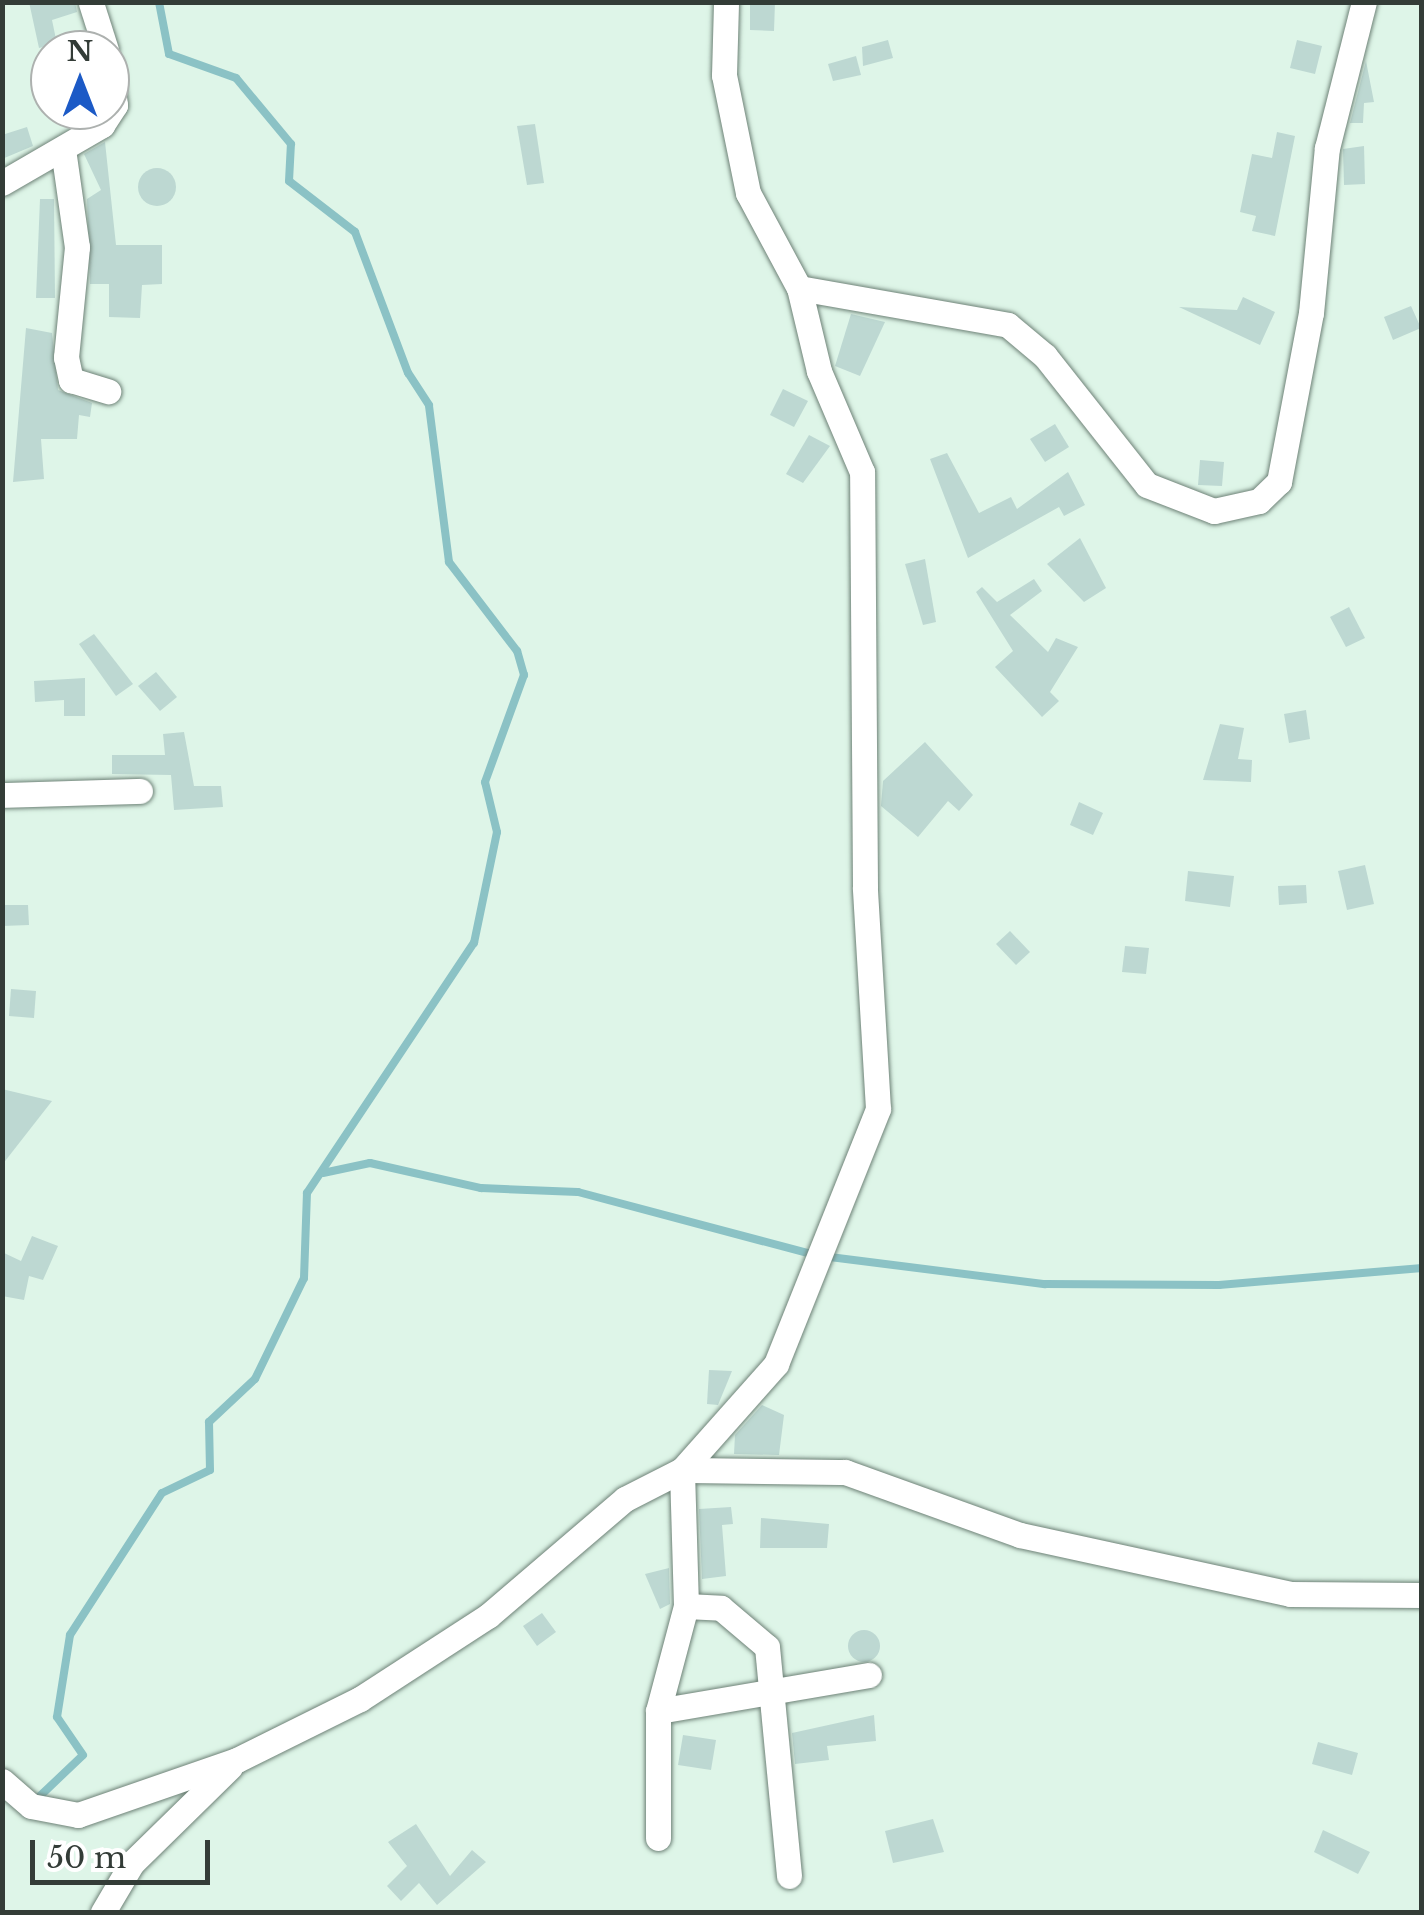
<!DOCTYPE html>
<html>
<head>
<meta charset="utf-8">
<style>
	body { margin:0 }
	#map { position:relative; width:1424px; height:1915px; overflow:hidden; background:#def5e8; font-family:"Libre Baskerville",serif }
	div>[style] { position:absolute }
	.stream>* { height:8px; margin:-4px; padding:0 4px; transform-origin:4px; border-radius:4px; background:#8bc2c5 }
	.building>* { inset:0; background:#bdd8d2 }
	.round { border-radius:50% }
	.roads { filter:drop-shadow(0 0 2px #6e8277) drop-shadow(0 0 2px #6e8277) }
	.minor>* { height:25px; margin:-12.5px; padding:0 12.5px; transform-origin:12.5px; border-radius:12.5px; background:#fff }
	span { translate:-50% -50%; white-space:nowrap; text-align:center; line-height:1.15; -webkit-text-stroke:8px #fff; paint-order:stroke }
	.frame { position:absolute; inset:0; border:5px solid #333c37; pointer-events:none }
	.north { position:absolute; left:30px; top:30px; width:100px; height:100px; box-sizing:border-box; background:#fff; border:2px solid #adb1af; border-radius:50%; rotate:0deg; font-size:28px; font-weight:700; line-height:40px; text-align:center; color:#333c37 }
	.north::after { content:''; display:block; margin:auto; width:35px; height:45px; background:#1c5ac6; clip-path:polygon(50% 0,100% 100%,50% 72%,0 100%) }
	.scale { position:absolute; left:30px; top:1840px; width:180px; height:45px; box-sizing:border-box; border:5px solid #333c37; border-top:0; padding-left:12px; font-size:30px; line-height:35px; white-space:nowrap; color:#333c37; -webkit-text-stroke:8px #fff; paint-order:stroke }
</style>
</head>
<body>
<div id="map">
	<div class="stream">
		<div style="left:323px;top:1173px;width:48px;rotate:-12deg"></div>
		<div style="left:370px;top:1163px;width:114px;rotate:12.7deg"></div>
		<div style="left:481px;top:1188px;width:97px;rotate:2.4deg"></div>
		<div style="left:578px;top:1192px;width:244px;rotate:14.9deg"></div>
		<div style="left:814px;top:1255px;width:233px;rotate:7.2deg"></div>
		<div style="left:1045px;top:1284px;width:174px;rotate:0.3deg"></div>
		<div style="left:1219px;top:1285px;width:204px;rotate:-4.8deg"></div>
		<div style="left:40px;top:1796px;width:59px;rotate:-43.6deg"></div>
		<div style="left:83px;top:1755px;width:46px;rotate:-124.4deg"></div>
		<div style="left:57px;top:1717px;width:83px;rotate:-81deg"></div>
		<div style="left:70px;top:1635px;width:169px;rotate:-57.1deg"></div>
		<div style="left:162px;top:1493px;width:53px;rotate:-25.6deg"></div>
		<div style="left:210px;top:1470px;width:48px;rotate:-91.2deg"></div>
		<div style="left:209px;top:1422px;width:63px;rotate:-43.1deg"></div>
		<div style="left:255px;top:1379px;width:112px;rotate:-64.1deg"></div>
		<div style="left:304px;top:1278px;width:85px;rotate:-88deg"></div>
		<div style="left:307px;top:1193px;width:301px;rotate:-56.3deg"></div>
		<div style="left:474px;top:943px;width:113px;rotate:-78.3deg"></div>
		<div style="left:497px;top:832px;width:51px;rotate:-103.5deg"></div>
		<div style="left:485px;top:782px;width:114px;rotate:-70deg"></div>
		<div style="left:524px;top:675px;width:25px;rotate:-106deg"></div>
		<div style="left:517px;top:651px;width:112px;rotate:-127.4deg"></div>
		<div style="left:449px;top:562px;width:158px;rotate:-97.3deg"></div>
		<div style="left:429px;top:405px;width:38px;rotate:-123deg"></div>
		<div style="left:408px;top:373px;width:151px;rotate:-110.6deg"></div>
		<div style="left:355px;top:232px;width:83px;rotate:-142.3deg"></div>
		<div style="left:289px;top:181px;width:37px;rotate:-87deg"></div>
		<div style="left:291px;top:144px;width:86px;rotate:-129.8deg"></div>
		<div style="left:236px;top:78px;width:71px;rotate:-160.3deg"></div>
		<div style="left:169px;top:54px;width:53px;rotate:-100.9deg"></div>
	</div>
	<div class="building">
		<div style="clip-path:polygon(29px 2px,75px 2px,77px 12px,52px 20px,57px 44px,39px 48px)"></div>
		<div style="clip-path:polygon(750px 2px,775px 2px,774px 31px,750px 30px)"></div>
		<div style="clip-path:polygon(888px 40px,893px 58px,863px 66px,862px 47px)"></div>
		<div style="clip-path:polygon(1297px 40px,1322px 46px,1315px 74px,1290px 68px)"></div>
		<div style="clip-path:polygon(856px 56px,861px 75px,833px 81px,828px 64px)"></div>
		<div style="clip-path:polygon(1366px 61px,1374px 102px,1364px 103px,1363px 123px,1350px 123px)"></div>
		<div style="clip-path:polygon(535px 124px,544px 183px,527px 185px,517px 126px)"></div>
		<div style="clip-path:polygon(27px 127px,33px 146px,2px 159px,2px 135px)"></div>
		<div style="clip-path:polygon(1277px 132px,1295px 136px,1275px 236px,1252px 231px,1256px 216px,1240px 212px,1252px 154px,1272px 158px)"></div>
		<div style="clip-path:polygon(105px 142px,116px 245px,162px 245px,162px 284px,142px 285px,140px 318px,109px 317px,109px 284px,90px 284px,87px 199px,101px 190px,84px 154px)"></div>
		<div style="clip-path:polygon(1364px 146px,1365px 184px,1344px 185px,1343px 149px)"></div>
		<div class="round" style="left:138px;top:168px;width:38px;height:38px"></div>
		<div style="clip-path:polygon(40px 199px,54px 199px,55px 298px,36px 298px)"></div>
		<div style="clip-path:polygon(1243px 297px,1275px 312px,1260px 345px,1179px 307px,1237px 310px)"></div>
		<div style="clip-path:polygon(1411px 306px,1421px 328px,1393px 340px,1384px 317px)"></div>
		<div style="clip-path:polygon(851px 314px,885px 322px,860px 376px,835px 366px)"></div>
		<div style="clip-path:polygon(26px 328px,52px 333px,58px 390px,92px 403px,90px 417px,79px 415px,77px 439px,41px 439px,44px 479px,13px 482px)"></div>
		<div style="clip-path:polygon(783px 389px,808px 401px,794px 427px,770px 415px)"></div>
		<div style="clip-path:polygon(1055px 424px,1069px 447px,1045px 462px,1030px 439px)"></div>
		<div style="clip-path:polygon(809px 435px,830px 446px,803px 483px,786px 474px)"></div>
		<div style="clip-path:polygon(947px 453px,979px 513px,1011px 497px,1017px 509px,1068px 472px,1085px 505px,1064px 516px,1059px 507px,968px 558px,930px 459px)"></div>
		<div style="clip-path:polygon(1200px 460px,1224px 462px,1222px 486px,1198px 485px)"></div>
		<div style="clip-path:polygon(1080px 538px,1106px 588px,1084px 602px,1047px 564px)"></div>
		<div style="clip-path:polygon(925px 559px,936px 622px,923px 625px,905px 564px)"></div>
		<div style="clip-path:polygon(1034px 579px,1042px 591px,1010px 615px,1048px 652px,1056px 638px,1078px 647px,1050px 692px,1059px 701px,1042px 717px,995px 667px,1013px 651px,976px 592px,982px 587px,997px 602px)"></div>
		<div style="clip-path:polygon(1349px 607px,1365px 638px,1346px 647px,1330px 617px)"></div>
		<div style="clip-path:polygon(94px 634px,133px 684px,116px 696px,79px 644px)"></div>
		<div style="clip-path:polygon(156px 672px,177px 697px,160px 711px,138px 686px)"></div>
		<div style="clip-path:polygon(85px 678px,85px 716px,64px 716px,64px 700px,35px 702px,34px 681px)"></div>
		<div style="clip-path:polygon(1306px 710px,1310px 739px,1289px 743px,1284px 714px)"></div>
		<div style="clip-path:polygon(1220px 724px,1244px 728px,1238px 759px,1252px 760px,1251px 782px,1203px 780px)"></div>
		<div style="clip-path:polygon(184px 732px,194px 786px,221px 786px,223px 807px,174px 810px,171px 775px,112px 774px,112px 755px,165px 755px,163px 734px)"></div>
		<div style="clip-path:polygon(925px 742px,973px 795px,959px 811px,948px 801px,918px 837px,881px 806px,883px 781px)"></div>
		<div style="clip-path:polygon(1079px 802px,1103px 813px,1093px 835px,1070px 825px)"></div>
		<div style="clip-path:polygon(1365px 865px,1374px 904px,1347px 910px,1338px 871px)"></div>
		<div style="clip-path:polygon(1188px 871px,1234px 876px,1230px 907px,1185px 901px)"></div>
		<div style="clip-path:polygon(1306px 885px,1307px 903px,1279px 905px,1278px 886px)"></div>
		<div style="clip-path:polygon(2px 905px,28px 905px,29px 925px,2px 926px)"></div>
		<div style="clip-path:polygon(1010px 931px,1030px 952px,1016px 965px,996px 944px)"></div>
		<div style="clip-path:polygon(1125px 946px,1149px 948px,1146px 974px,1122px 972px)"></div>
		<div style="clip-path:polygon(11px 989px,36px 991px,34px 1018px,9px 1016px)"></div>
		<div style="clip-path:polygon(2px 1089px,52px 1101px,2px 1165px)"></div>
		<div style="clip-path:polygon(32px 1236px,58px 1246px,43px 1280px,29px 1276px,24px 1300px,2px 1296px,2px 1252px,21px 1261px)"></div>
		<div style="clip-path:polygon(709px 1370px,732px 1371px,718px 1405px,707px 1404px)"></div>
		<div style="clip-path:polygon(762px 1405px,784px 1415px,779px 1455px,734px 1454px,735px 1435px)"></div>
		<div style="clip-path:polygon(731px 1507px,733px 1524px,722px 1525px,726px 1576px,702px 1579px,699px 1509px)"></div>
		<div style="clip-path:polygon(761px 1518px,829px 1524px,827px 1548px,760px 1548px)"></div>
		<div style="clip-path:polygon(669px 1568px,670px 1604px,660px 1609px,645px 1574px)"></div>
		<div style="clip-path:polygon(542px 1613px,556px 1632px,537px 1646px,523px 1626px)"></div>
		<div class="round" style="left:848px;top:1630px;width:32px;height:32px"></div>
		<div style="clip-path:polygon(874px 1715px,876px 1741px,827px 1746px,829px 1760px,795px 1764px,792px 1733px)"></div>
		<div style="clip-path:polygon(683px 1735px,716px 1740px,711px 1770px,678px 1765px)"></div>
		<div style="clip-path:polygon(1318px 1742px,1358px 1753px,1352px 1775px,1312px 1764px)"></div>
		<div style="clip-path:polygon(933px 1819px,944px 1852px,893px 1863px,885px 1831px)"></div>
		<div style="clip-path:polygon(416px 1824px,450px 1876px,472px 1850px,486px 1862px,437px 1905px,419px 1883px,401px 1901px,387px 1886px,407px 1866px,388px 1842px)"></div>
		<div style="clip-path:polygon(1323px 1830px,1370px 1852px,1358px 1874px,1314px 1852px)"></div>
	</div>
	<div class="roads">
		<div class="minor">
			<div style="left:91px;top:3px;width:49px;rotate:72.3deg"></div>
			<div style="left:63px;top:149px;width:99px;rotate:81.9deg"></div>
			<div style="left:77px;top:247px;width:111px;rotate:95.7deg"></div>
			<div style="left:66px;top:357px;width:24px;rotate:78deg"></div>
			<div style="left:71px;top:380px;width:39px;rotate:17deg"></div>
			<div style="left:2px;top:183px;width:116px;rotate:-30.1deg"></div>
			<div style="left:102px;top:125px;width:24px;rotate:-57deg"></div>
			<div style="left:115px;top:105px;width:41px;rotate:-97deg"></div>
			<div style="left:799px;top:288px;width:212px;rotate:10deg"></div>
			<div style="left:1008px;top:325px;width:48px;rotate:40deg"></div>
			<div style="left:1045px;top:356px;width:164px;rotate:51.7deg"></div>
			<div style="left:1147px;top:485px;width:72px;rotate:21.2deg"></div>
			<div style="left:1214px;top:511px;width:46px;rotate:-12.5deg"></div>
			<div style="left:1259px;top:501px;width:28px;rotate:-44deg"></div>
			<div style="left:1279px;top:482px;width:172px;rotate:-79.3deg"></div>
			<div style="left:1311px;top:313px;width:166px;rotate:-84.5deg"></div>
			<div style="left:1327px;top:148px;width:151px;rotate:-75.8deg"></div>
			<div style="left:2px;top:795px;width:138px;rotate:-1.7deg"></div>
			<div style="left:686px;top:1606px;width:35px;rotate:3deg"></div>
			<div style="left:721px;top:1608px;width:60px;rotate:40.3deg"></div>
			<div style="left:767px;top:1647px;width:230px;rotate:84.5deg"></div>
			<div style="left:658px;top:1711px;width:214px;rotate:-9.7deg"></div>
			<div style="left:2px;top:1781px;width:38px;rotate:41deg"></div>
			<div style="left:31px;top:1806px;width:48px;rotate:10.8deg"></div>
			<div style="left:78px;top:1815px;width:168px;rotate:-19.1deg"></div>
			<div style="left:237px;top:1760px;width:137px;rotate:-26.4deg"></div>
			<div style="left:360px;top:1699px;width:153px;rotate:-33deg"></div>
			<div style="left:488px;top:1616px;width:180px;rotate:-40.5deg"></div>
			<div style="left:625px;top:1499px;width:64px;rotate:-27deg"></div>
			<div style="left:682px;top:1470px;width:163px;rotate:0.7deg"></div>
			<div style="left:845px;top:1472px;width:186px;rotate:19.8deg"></div>
			<div style="left:1020px;top:1535px;width:276px;rotate:12.3deg"></div>
			<div style="left:1290px;top:1594px;width:132px;rotate:0.4deg"></div>
			<div style="left:658px;top:1838px;width:127px;rotate:-90deg"></div>
			<div style="left:658px;top:1711px;width:109px;rotate:-75.1deg"></div>
			<div style="left:686px;top:1606px;width:136px;rotate:-91.7deg"></div>
			<div style="left:682px;top:1470px;width:142px;rotate:-48.4deg"></div>
			<div style="left:776px;top:1364px;width:275px;rotate:-68.2deg"></div>
			<div style="left:878px;top:1109px;width:222px;rotate:-93.4deg"></div>
			<div style="left:865px;top:887px;width:415px;rotate:-90.4deg"></div>
			<div style="left:862px;top:472px;width:110px;rotate:-113.1deg"></div>
			<div style="left:819px;top:371px;width:85px;rotate:-103.5deg"></div>
			<div style="left:799px;top:288px;width:108px;rotate:-118.2deg"></div>
			<div style="left:748px;top:193px;width:120px;rotate:-101.5deg"></div>
			<div style="left:724px;top:75px;width:73px;rotate:-88.4deg"></div>
			<div style="left:103px;top:1912px;width:57px;rotate:-59.4deg"></div>
			<div style="left:132px;top:1863px;width:137px;rotate:-44.4deg"></div>
		</div>
	</div>
	<div class="frame"></div>
	<div class="north">N</div>
	<div class="scale">50 m</div>
</div>
</body>
</html>
